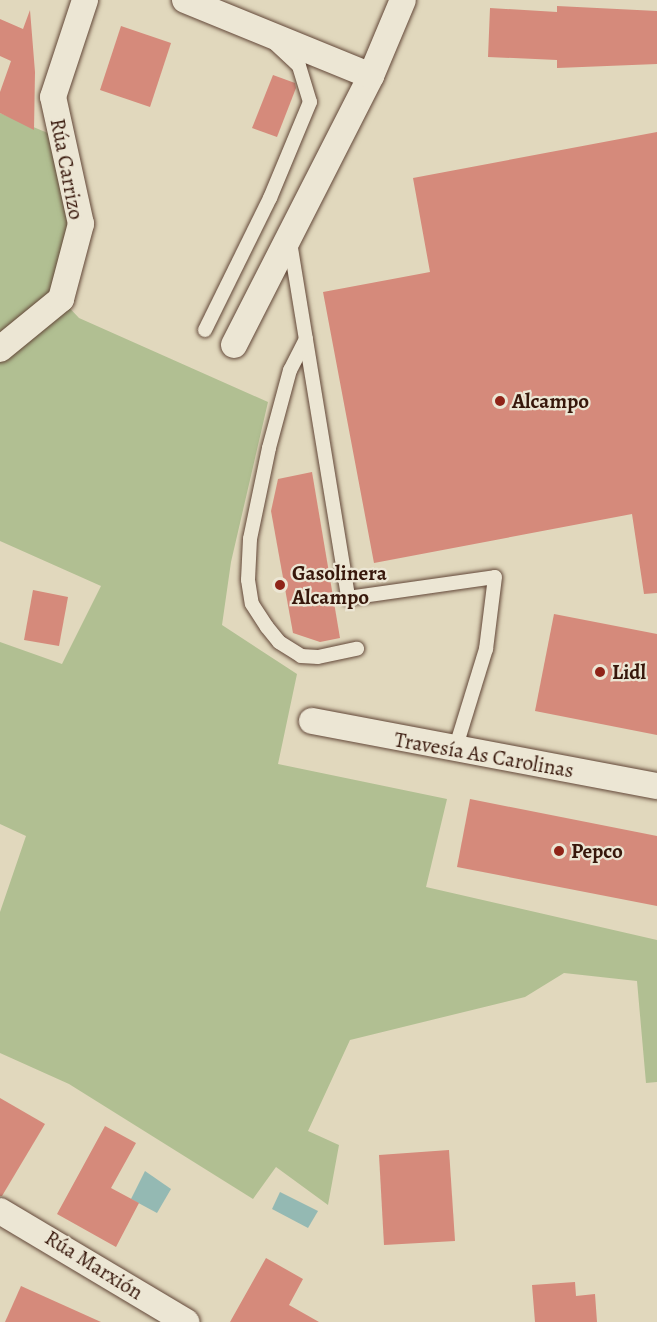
<!DOCTYPE html>
<html>
<head>
<meta charset="utf-8">
<style>
	body { margin:0 }
	#map { position:relative; width:657px; height:1322px; overflow:hidden; background:#e1d8bd; font-family:Alegreya,serif }
	div>[style] { position:absolute }
	.green>* { inset:0; background:#b1bf92 }
	.water>* { inset:0; background:#94b9b3 }
	.building>* { inset:0; background:#d58a7b }
	.roads { filter:drop-shadow(0 0 2px #624738) drop-shadow(0 0 2px #624738) }
	.lane>* { height:14px; margin:-7px; padding:0 7px; transform-origin:7px; border-radius:7px; background:#ece6d4 }
	.street>* { height:26px; margin:-13px; padding:0 13px; transform-origin:13px; border-radius:13px; background:#ece6d4 }
	.dots>* { width:16px; height:16px; translate:-50% -50%; box-sizing:border-box; border:3px solid #ece6d4; border-radius:50% }
	span { translate:-50% -50%; white-space:nowrap; text-align:center; line-height:1.15; -webkit-text-stroke:4.5px #ece6d4; paint-order:stroke }
	.street-label { font-size:21px; color:#37170b }
	.poi-label { font-size:21px; color:#37170b; font-weight:700 }
	.left { translate:0 -50%; text-align:left }
</style>
</head>
<body>
<div id="map">
	<div class="green">
		<div style="clip-path:polygon(0 113px,62px 139px,81px 224px,61px 299px,79px 318px,268px 402px,231px 562px,222px 625px,297px 674px,278px 764px,447px 799px,426px 887px,657px 940px,657px 1082px,646px 1083px,637px 981px,564px 973px,525px 997px,350px 1040px,308px 1131px,339px 1145px,328px 1205px,276px 1167px,253px 1199px,69px 1084px,0 1053px,0 912px,26px 836px,0 824px,0 642px,62px 664px,101px 586px,0 541px)"></div>
	</div>
	<div class="water">
		<div style="clip-path:polygon(145px 1171px,171px 1189px,157px 1213px,131px 1199px)"></div>
		<div style="clip-path:polygon(280px 1192px,318px 1211px,308px 1228px,272px 1209px)"></div>
	</div>
	<div class="building">
		<div style="clip-path:polygon(557px 6px,657px 11px,657px 64px,557px 68px,557px 60px,488px 57px,490px 8px,557px 12px)"></div>
		<div style="clip-path:polygon(30px 10px,35px 72px,34px 130px,0 113px,0 92px,11px 61px,0 56px,0 19px,23px 29px)"></div>
		<div style="clip-path:polygon(121px 26px,171px 43px,150px 107px,100px 90px)"></div>
		<div style="clip-path:polygon(273px 75px,295px 83px,296px 88px,277px 137px,252px 128px)"></div>
		<div style="clip-path:polygon(657px 132px,657px 593px,644px 594px,632px 514px,374px 563px,323px 292px,430px 272px,413px 178px)"></div>
		<div style="clip-path:polygon(312px 472px,340px 638px,320px 642px,293px 633px,271px 511px,278px 479px)"></div>
		<div style="clip-path:polygon(33px 590px,68px 597px,59px 646px,24px 640px)"></div>
		<div style="clip-path:polygon(554px 614px,657px 634px,657px 735px,535px 711px)"></div>
		<div style="clip-path:polygon(470px 799px,657px 836px,657px 906px,457px 867px)"></div>
		<div style="clip-path:polygon(0 1098px,45px 1124px,2px 1196px,0 1196px)"></div>
		<div style="clip-path:polygon(105px 1126px,136px 1143px,111px 1188px,139px 1203px,116px 1247px,57px 1214px)"></div>
		<div style="clip-path:polygon(449px 1150px,455px 1241px,384px 1245px,379px 1155px)"></div>
		<div style="clip-path:polygon(266px 1258px,303px 1279px,289px 1305px,319px 1322px,230px 1322px)"></div>
		<div style="clip-path:polygon(575px 1282px,576px 1296px,595px 1294px,597px 1322px,535px 1322px,532px 1285px)"></div>
		<div style="clip-path:polygon(21px 1286px,101px 1322px,5px 1322px)"></div>
	</div>
	<div class="roads">
		<div class="lane">
			<div style="left:290px;top:242px;width:361px;rotate:80.7deg"></div>
			<div style="left:348px;top:598px;width:148px;rotate:-8.1deg"></div>
			<div style="left:495px;top:577px;width:73px;rotate:97.1deg"></div>
			<div style="left:486px;top:649px;width:106px;rotate:107.1deg"></div>
			<div style="left:205px;top:330px;width:147px;rotate:-63.8deg"></div>
			<div style="left:270px;top:198px;width:104px;rotate:-67.4deg"></div>
			<div style="left:310px;top:102px;width:38px;rotate:-107deg"></div>
			<div style="left:299px;top:66px;width:33px;rotate:-137deg"></div>
			<div style="left:306px;top:339px;width:35px;rotate:117deg"></div>
			<div style="left:290px;top:370px;width:81px;rotate:105.1deg"></div>
			<div style="left:269px;top:448px;width:93px;rotate:101.8deg"></div>
			<div style="left:250px;top:539px;width:41px;rotate:92.8deg"></div>
			<div style="left:248px;top:580px;width:24px;rotate:81deg"></div>
			<div style="left:252px;top:604px;width:27px;rotate:57deg"></div>
			<div style="left:267px;top:627px;width:19px;rotate:51deg"></div>
			<div style="left:279px;top:642px;width:26px;rotate:32deg"></div>
			<div style="left:301px;top:656px;width:17px;rotate:3deg"></div>
			<div style="left:318px;top:657px;width:40px;rotate:-12deg"></div>
		</div>
		<div class="street">
			<div style="left:185px;top:0;width:201px;rotate:22.2deg"></div>
			<div style="left:234px;top:345px;width:302px;rotate:-63deg"></div>
			<div style="left:371px;top:76px;width:82px;rotate:-67.2deg"></div>
			<div style="left:0;top:349px;width:79px;rotate:-39.3deg"></div>
			<div style="left:61px;top:299px;width:78px;rotate:-75.1deg"></div>
			<div style="left:81px;top:224px;width:130px;rotate:-102.4deg"></div>
			<div style="left:53px;top:97px;width:102px;rotate:-71.7deg"></div>
			<div style="left:312px;top:721px;width:351px;rotate:10.7deg"></div>
			<div style="left:0;top:1211px;width:217px;rotate:30.8deg"></div>
		</div>
	</div>
	<div class="dots">
		<div style="left:500px;top:401px;background:#8f2418"></div>
		<div style="left:280px;top:585px;background:#8f2418"></div>
		<div style="left:600px;top:672px;background:#8f2418"></div>
		<div style="left:559px;top:851px;background:#8f2418"></div>
	</div>
	<div class="street-label">
		<span style="left:67px;top:169px;rotate:79deg">Rúa Carrizo</span>
		<span style="left:484px;top:755px;rotate:10deg">Travesía As Carolinas</span>
		<span style="left:94px;top:1265px;rotate:32deg">Rúa Marxión</span>
	</div>
	<div class="poi-label">
		<span class="left" style="left:512px;top:401px">Alcampo</span>
		<span class="left" style="left:292px;top:585px">Gasolinera<br>Alcampo</span>
		<span class="left" style="left:612px;top:672px">Lidl</span>
		<span class="left" style="left:571px;top:851px">Pepco</span>
	</div>
</div>
</body>
</html>
